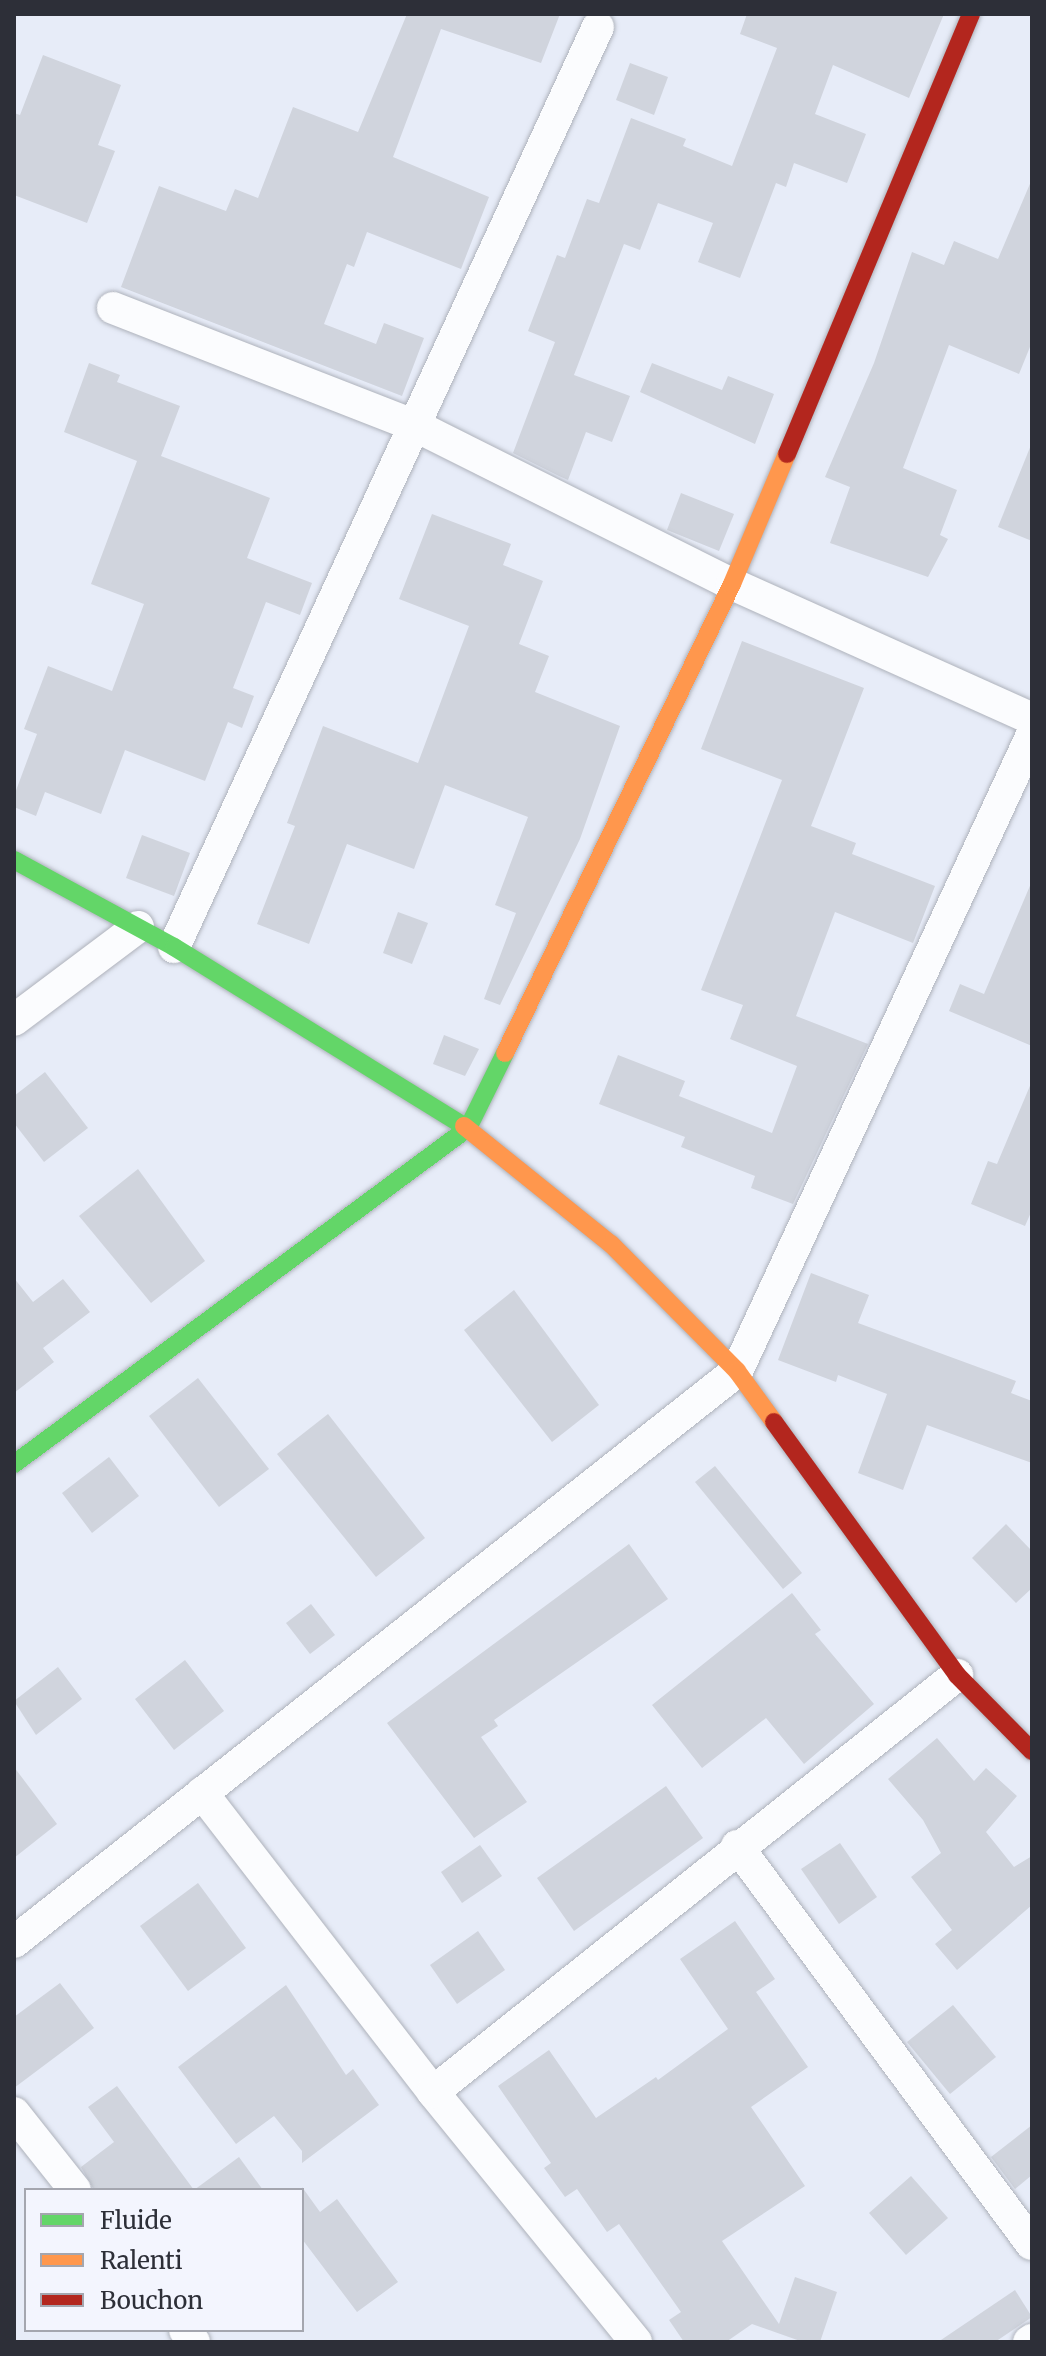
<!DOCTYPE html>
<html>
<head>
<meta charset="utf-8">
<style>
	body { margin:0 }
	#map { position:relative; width:1046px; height:2356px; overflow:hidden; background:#e7ecf8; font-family:Merriweather,serif }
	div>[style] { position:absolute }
	.building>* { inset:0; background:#d0d4dd }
	.roads { filter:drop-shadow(0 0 2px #aeb2bb) drop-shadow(0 0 2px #aeb2bb) }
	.street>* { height:32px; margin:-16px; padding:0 16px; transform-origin:16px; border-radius:16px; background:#fbfcfe }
	.fast>* { height:18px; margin:-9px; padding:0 9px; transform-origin:9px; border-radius:9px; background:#63d668 }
	.slow>* { height:18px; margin:-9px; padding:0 9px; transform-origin:9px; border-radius:9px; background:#ff974d }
	.jam>* { height:18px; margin:-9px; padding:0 9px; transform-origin:9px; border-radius:9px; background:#b3261e }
	span { translate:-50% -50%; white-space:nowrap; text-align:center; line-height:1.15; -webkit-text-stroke:8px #f3f5fe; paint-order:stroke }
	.frame { position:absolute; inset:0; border:16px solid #2d2f38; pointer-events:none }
	.legend { position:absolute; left:24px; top:2188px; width:280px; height:144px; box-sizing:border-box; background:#f3f5fe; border:2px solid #a4a6af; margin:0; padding:10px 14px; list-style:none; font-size:24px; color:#2d2f38 }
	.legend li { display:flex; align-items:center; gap:16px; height:40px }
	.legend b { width:40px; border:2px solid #a4a6af }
</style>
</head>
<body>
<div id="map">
	<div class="building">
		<div style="clip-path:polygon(407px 14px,560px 14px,541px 63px,441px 29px,393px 157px,489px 197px,461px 269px,367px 232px,354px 267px,347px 264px,324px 324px,376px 344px,384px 323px,424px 338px,402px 396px,121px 287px,159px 186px,226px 211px,235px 189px,258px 198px,293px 107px,358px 132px)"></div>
		<div style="clip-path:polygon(747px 14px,944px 14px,909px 98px,833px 65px,815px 114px,866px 134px,847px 183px,794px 163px,786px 187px,776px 183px,740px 278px,698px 262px,713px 223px,658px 203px,640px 250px,624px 244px,574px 375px,630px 396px,612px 442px,586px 432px,568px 480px,559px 476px,513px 453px,555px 342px,528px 331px,557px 255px,565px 258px,587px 199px,599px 203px,631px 118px,686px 139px,683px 146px,732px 166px,777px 48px,740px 34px)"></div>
		<div style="clip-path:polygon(43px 55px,121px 85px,98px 145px,115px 151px,87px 223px,14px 195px,14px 113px,20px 115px)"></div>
		<div style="clip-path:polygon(630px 63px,668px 77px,654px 115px,616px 100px)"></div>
		<div style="clip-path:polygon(1032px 179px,1032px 342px,1019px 374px,949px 345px,903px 468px,957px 490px,940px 535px,948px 539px,928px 577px,830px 543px,850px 487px,825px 477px,874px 363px,912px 252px,944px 265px,954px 241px,998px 259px)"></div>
		<div style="clip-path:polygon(89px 363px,120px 375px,117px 382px,180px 406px,161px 456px,270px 498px,247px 558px,312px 583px,300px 615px,266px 602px,233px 688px,254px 696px,242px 728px,228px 722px,205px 781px,125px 750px,101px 814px,45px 792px,36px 816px,14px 807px,14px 796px,37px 734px,24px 729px,48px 666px,112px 691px,144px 604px,91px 584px,137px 461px,64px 432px)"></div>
		<div style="clip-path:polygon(652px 363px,722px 390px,728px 376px,774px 394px,755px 444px,640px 392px)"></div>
		<div style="clip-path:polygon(1031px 445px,1032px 445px,1032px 541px,998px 527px)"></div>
		<div style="clip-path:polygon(681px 493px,734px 514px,719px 551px,667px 530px)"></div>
		<div style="clip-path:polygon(432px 514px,511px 544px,503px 565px,543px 581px,519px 644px,549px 656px,535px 692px,620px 726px,580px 839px,500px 1005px,484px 999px,516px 913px,495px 905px,528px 817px,445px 785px,414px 869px,347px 844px,309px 944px,257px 924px,295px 826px,287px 823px,323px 726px,418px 763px,469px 626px,399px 599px)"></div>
		<div style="clip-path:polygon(742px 641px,864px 688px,811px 826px,856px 843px,852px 854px,935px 886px,913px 943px,835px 912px,796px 1016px,868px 1044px,793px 1204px,751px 1188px,755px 1176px,681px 1147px,685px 1137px,599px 1104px,618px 1055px,685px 1081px,679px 1096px,772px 1133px,797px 1066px,730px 1039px,743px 1005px,701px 990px,782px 780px,701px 749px)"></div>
		<div style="clip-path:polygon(142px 835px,190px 853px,174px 896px,126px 878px)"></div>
		<div style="clip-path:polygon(1032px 881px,1032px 1046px,949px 1011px,960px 984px,984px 994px)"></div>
		<div style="clip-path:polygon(398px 912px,428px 923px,412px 964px,383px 953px)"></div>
		<div style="clip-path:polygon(444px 1035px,479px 1049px,465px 1076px,433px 1064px)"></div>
		<div style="clip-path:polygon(45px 1072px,88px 1128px,44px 1162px,14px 1123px,14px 1096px)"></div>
		<div style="clip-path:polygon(1032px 1081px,1032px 1210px,1025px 1226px,971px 1204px,988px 1161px,997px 1164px)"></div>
		<div style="clip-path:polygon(138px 1169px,205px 1261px,151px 1303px,79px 1216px)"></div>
		<div style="clip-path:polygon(811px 1273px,869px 1295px,858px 1323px,1016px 1381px,1011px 1393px,1032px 1401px,1032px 1463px,927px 1425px,903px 1490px,858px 1473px,887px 1394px,838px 1375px,836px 1382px,778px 1360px)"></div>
		<div style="clip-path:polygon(14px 1278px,33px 1302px,63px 1279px,90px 1312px,43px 1348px,54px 1362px,14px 1393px)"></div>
		<div style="clip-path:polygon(514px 1290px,599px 1405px,552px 1442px,464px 1330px)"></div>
		<div style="clip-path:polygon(198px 1378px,269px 1469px,219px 1507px,149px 1416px)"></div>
		<div style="clip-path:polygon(328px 1414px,425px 1538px,376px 1577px,277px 1454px)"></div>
		<div style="clip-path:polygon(109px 1457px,139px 1496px,92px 1533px,62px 1493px)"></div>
		<div style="clip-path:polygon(715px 1466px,802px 1573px,783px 1589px,695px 1482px)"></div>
		<div style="clip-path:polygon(1006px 1524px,1032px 1551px,1032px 1588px,1016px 1603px,972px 1558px)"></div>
		<div style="clip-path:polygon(629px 1544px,668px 1599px,494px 1720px,498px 1726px,481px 1737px,527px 1802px,474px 1838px,387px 1723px)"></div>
		<div style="clip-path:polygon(792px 1593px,821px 1630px,815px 1634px,874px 1704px,804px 1764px,766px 1718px,702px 1768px,652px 1705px)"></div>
		<div style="clip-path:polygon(311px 1604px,335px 1635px,310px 1654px,286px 1623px)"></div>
		<div style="clip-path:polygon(185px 1660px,224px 1711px,174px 1750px,135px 1699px)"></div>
		<div style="clip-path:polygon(58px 1667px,82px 1699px,36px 1735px,14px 1701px)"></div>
		<div style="clip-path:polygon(937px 1738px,974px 1781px,986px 1768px,1017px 1796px,986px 1832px,1014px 1867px,1032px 1856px,1032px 1905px,957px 1970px,935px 1944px,952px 1930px,911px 1877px,941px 1853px,923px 1820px,888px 1779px)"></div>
		<div style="clip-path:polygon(14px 1767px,57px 1824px,14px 1858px)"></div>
		<div style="clip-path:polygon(666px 1786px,703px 1838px,574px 1931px,537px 1878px)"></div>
		<div style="clip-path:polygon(840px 1843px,877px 1897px,839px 1924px,801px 1869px)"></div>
		<div style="clip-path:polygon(480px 1845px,502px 1876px,462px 1903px,441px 1872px)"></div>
		<div style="clip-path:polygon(198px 1883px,246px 1948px,188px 1991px,140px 1926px)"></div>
		<div style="clip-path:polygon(735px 1921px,775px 1979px,756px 1992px,808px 2067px,751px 2107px,805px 2186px,722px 2241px,779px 2324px,795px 2277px,837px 2292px,820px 2342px,803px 2342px,752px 2324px,726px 2342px,684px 2342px,669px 2320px,681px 2312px,619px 2224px,607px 2232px,577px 2189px,565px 2197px,544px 2168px,551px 2163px,498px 2086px,549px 2050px,596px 2118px,656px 2077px,658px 2080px,728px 2029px,680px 1959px)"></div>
		<div style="clip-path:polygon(478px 1931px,505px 1970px,457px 2004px,430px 1965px)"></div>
		<div style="clip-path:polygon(60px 1983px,94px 2028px,14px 2088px,14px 2017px)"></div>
		<div style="clip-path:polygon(286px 1985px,346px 2075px,353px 2069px,379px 2105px,302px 2163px,302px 2151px,274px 2116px,236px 2144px,178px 2067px)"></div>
		<div style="clip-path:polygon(953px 2005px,996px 2057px,950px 2094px,907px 2042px)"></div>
		<div style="clip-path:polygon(117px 2086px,194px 2190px,94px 2190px,81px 2167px,114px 2142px,88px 2107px)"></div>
		<div style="clip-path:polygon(1032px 2125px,1032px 2175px,1015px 2189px,991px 2157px)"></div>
		<div style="clip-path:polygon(239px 2157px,263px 2190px,194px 2190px)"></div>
		<div style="clip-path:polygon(911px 2176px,948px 2218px,906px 2255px,869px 2213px)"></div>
		<div style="clip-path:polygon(302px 2187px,320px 2212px,337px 2199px,398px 2282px,357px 2312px,302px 2239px)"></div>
		<div style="clip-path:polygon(1015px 2290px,1032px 2317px,995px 2342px,938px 2342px)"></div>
	</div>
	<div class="roads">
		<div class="street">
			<div style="left:113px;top:308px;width:325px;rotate:21.3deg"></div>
			<div style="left:416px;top:426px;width:353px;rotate:26.6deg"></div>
			<div style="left:732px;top:584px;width:329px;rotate:24.2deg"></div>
			<div style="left:174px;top:947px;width:1013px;rotate:-65.26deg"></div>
			<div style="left:14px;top:1020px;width:155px;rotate:-36.9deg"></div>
			<div style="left:202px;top:1793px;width:378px;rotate:52.3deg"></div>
			<div style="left:433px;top:2092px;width:322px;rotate:50.9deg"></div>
			<div style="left:737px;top:1846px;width:495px;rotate:53.5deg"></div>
			<div style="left:14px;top:1942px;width:921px;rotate:-38.3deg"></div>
			<div style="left:737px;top:1371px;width:701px;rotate:-65.12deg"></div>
			<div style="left:433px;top:2092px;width:670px;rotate:-38.51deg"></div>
			<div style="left:14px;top:2113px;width:98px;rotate:51.6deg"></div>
			<div style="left:185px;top:2330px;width:15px;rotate:53deg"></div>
			<div style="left:1029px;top:2342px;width:4px;rotate:-34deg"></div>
		</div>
		<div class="fast">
			<div style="left:14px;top:860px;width:182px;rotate:28.5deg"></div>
			<div style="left:174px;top:947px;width:341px;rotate:31.7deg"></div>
			<div style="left:14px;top:1464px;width:565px;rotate:-36.5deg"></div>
			<div style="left:468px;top:1128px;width:84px;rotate:-63.7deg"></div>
		</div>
		<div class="slow">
			<div style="left:505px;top:1053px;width:521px;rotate:-64.17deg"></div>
			<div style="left:732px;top:584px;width:141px;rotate:-67.1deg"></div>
			<div style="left:464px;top:1126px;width:189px;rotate:38.8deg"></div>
			<div style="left:611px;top:1244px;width:179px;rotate:45.2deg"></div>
			<div style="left:737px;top:1371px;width:63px;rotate:54deg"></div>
		</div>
		<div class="jam">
			<div style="left:787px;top:454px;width:477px;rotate:-67.3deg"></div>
			<div style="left:774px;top:1422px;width:312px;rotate:54.1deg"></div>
			<div style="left:957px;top:1675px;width:107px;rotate:45.4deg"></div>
		</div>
	</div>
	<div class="frame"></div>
	<ul class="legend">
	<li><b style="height:10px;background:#63d668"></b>Fluide</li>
	<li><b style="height:10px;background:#ff974d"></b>Ralenti</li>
	<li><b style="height:10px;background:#b3261e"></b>Bouchon</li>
	</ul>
</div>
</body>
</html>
